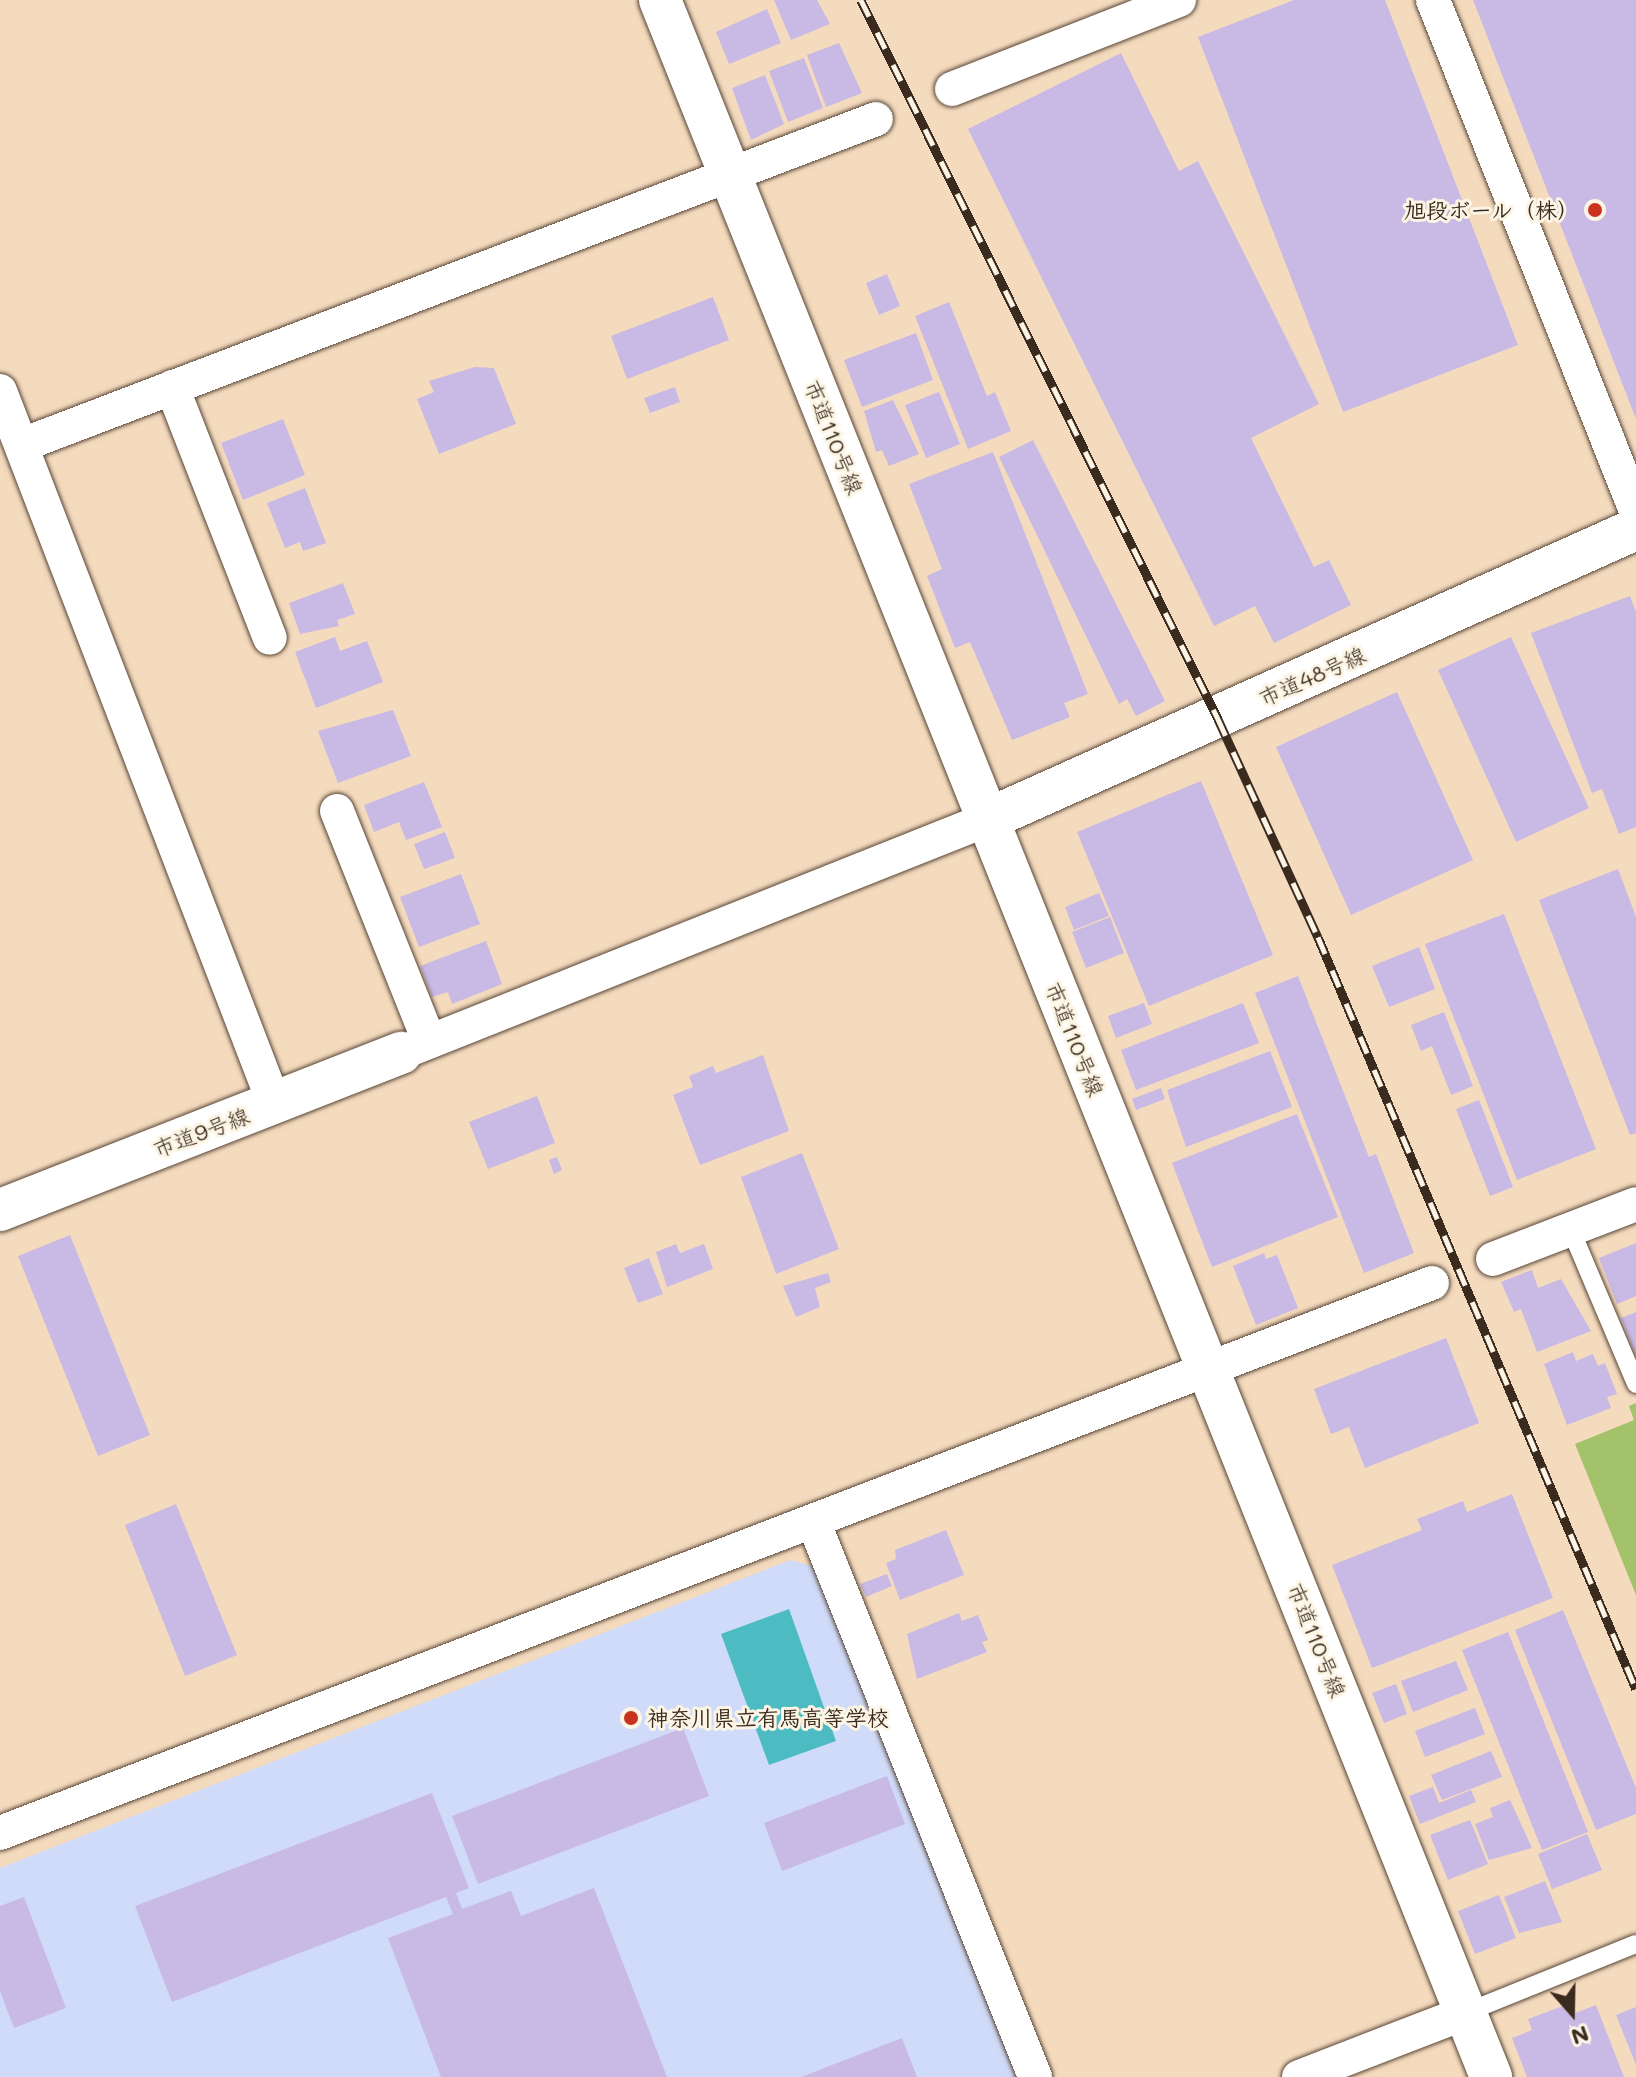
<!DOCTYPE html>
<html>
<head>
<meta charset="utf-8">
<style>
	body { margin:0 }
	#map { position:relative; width:1636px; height:2077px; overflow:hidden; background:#f5dbbe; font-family:Mali,"Klee One",sans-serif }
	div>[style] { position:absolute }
	.built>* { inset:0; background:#d0daf9 }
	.green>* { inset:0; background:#a4c269 }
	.water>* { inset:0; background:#4dbcc2 }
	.building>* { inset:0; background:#c9b9e5 }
	.roads { filter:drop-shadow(0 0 2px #574536) drop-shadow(0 0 2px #574536) }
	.service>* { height:18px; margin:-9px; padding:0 9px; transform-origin:9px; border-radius:9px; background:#fff }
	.minor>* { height:34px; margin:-17px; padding:0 17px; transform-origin:17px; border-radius:17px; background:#fff }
	.tertiary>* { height:42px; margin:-21px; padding:0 21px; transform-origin:21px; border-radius:21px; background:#fff }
	.rail>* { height:9px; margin-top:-4.5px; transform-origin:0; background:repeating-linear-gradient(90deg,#fcf5e5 0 18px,#3b2a1e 0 36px); box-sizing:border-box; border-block:2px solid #3b2a1e }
	.dots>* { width:22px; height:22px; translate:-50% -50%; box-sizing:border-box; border:4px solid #fcf5e5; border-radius:50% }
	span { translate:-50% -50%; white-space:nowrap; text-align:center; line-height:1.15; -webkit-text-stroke:6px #fcf5e5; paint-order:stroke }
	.poi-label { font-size:22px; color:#3b2a1e; font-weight:700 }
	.right { translate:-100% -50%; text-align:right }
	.left { translate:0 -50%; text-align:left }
	.street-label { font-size:22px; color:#3b2a1e }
	.north { position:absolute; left:1532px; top:1973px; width:80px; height:80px; -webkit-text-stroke:6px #fcf5e5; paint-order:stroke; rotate:160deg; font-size:22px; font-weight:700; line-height:32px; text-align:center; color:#3b2a1e }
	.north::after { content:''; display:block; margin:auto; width:28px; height:36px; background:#3b2a1e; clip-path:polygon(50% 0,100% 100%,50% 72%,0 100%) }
</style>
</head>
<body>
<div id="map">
	<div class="built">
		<div style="clip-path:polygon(790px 1560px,816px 1567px,1018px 2077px,0 2077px,0 1868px)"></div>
	</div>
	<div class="green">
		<div style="clip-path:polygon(1636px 1403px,1636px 1595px,1575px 1444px,1634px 1420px,1629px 1406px)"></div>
	</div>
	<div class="water">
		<div style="clip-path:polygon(789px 1609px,836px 1741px,769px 1765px,721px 1634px)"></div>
	</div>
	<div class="building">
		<div style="clip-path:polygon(774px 0,817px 0,830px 24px,791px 40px)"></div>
		<div style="clip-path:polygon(1294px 0,1385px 0,1518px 345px,1343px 412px,1198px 37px)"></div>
		<div style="clip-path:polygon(1473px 0,1636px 0,1636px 419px)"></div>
		<div style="clip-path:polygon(767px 9px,781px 43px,729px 64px,716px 32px)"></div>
		<div style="clip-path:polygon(839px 43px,862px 93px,826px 107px,807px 55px)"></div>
		<div style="clip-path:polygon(1121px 53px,1179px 171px,1198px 161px,1319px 404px,1251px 438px,1314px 567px,1329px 560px,1351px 605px,1274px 643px,1255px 606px,1214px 626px,968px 129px)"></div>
		<div style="clip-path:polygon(804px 58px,823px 108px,788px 122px,769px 71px)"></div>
		<div style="clip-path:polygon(765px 75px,784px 124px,751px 140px,732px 88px)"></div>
		<div style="clip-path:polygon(887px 274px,900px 306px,879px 315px,866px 283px)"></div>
		<div style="clip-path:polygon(713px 297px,729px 340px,627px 379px,611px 336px)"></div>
		<div style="clip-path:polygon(949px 302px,987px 396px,995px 392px,1011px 431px,968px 449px,915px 316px)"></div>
		<div style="clip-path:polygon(916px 333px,933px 380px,862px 407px,844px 360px)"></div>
		<div style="clip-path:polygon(475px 367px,494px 368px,516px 424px,439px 454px,417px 399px,434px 392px,429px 381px)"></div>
		<div style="clip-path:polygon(675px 387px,680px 402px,650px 413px,644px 398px)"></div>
		<div style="clip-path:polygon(939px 392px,960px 444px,926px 458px,905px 405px)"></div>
		<div style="clip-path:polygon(893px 400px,919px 454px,889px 466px,882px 450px,876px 452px,864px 411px)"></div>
		<div style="clip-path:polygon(283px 419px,305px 475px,243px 500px,221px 443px)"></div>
		<div style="clip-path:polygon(1033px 440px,1165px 701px,1136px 716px,1127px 699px,1119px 704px,999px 457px)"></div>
		<div style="clip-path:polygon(993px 452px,1088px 694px,1064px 703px,1070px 717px,1012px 740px,970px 642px,955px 648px,927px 576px,942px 569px,909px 484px)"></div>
		<div style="clip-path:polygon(305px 488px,326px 543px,303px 551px,300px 542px,285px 548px,267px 503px)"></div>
		<div style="clip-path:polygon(343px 583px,355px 614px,337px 620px,339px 626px,300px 634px,289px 603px)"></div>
		<div style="clip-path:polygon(1630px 596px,1636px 612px,1636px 827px,1619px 834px,1602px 789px,1592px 793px,1531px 633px)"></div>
		<div style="clip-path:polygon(335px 637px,340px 651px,367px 641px,383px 682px,316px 708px,295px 652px)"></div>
		<div style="clip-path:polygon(1511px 637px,1589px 808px,1516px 842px,1438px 670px)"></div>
		<div style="clip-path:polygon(1397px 692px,1473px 860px,1351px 915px,1276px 747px)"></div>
		<div style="clip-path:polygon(393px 710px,411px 756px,338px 783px,318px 731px)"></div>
		<div style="clip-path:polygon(1201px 781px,1273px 955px,1149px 1006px,1077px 832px)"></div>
		<div style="clip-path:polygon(424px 782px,442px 827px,406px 840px,399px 822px,374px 832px,364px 805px)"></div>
		<div style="clip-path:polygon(445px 832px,455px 858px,424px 869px,414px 844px)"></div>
		<div style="clip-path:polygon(1618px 869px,1636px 917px,1636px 1133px,1630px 1135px,1539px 900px)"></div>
		<div style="clip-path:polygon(461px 874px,480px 924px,419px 947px,400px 897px)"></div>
		<div style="clip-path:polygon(1099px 893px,1109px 916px,1074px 930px,1065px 907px)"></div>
		<div style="clip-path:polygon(1504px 914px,1596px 1149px,1517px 1180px,1425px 944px)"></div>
		<div style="clip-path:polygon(1110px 917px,1124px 953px,1086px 968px,1072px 932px)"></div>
		<div style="clip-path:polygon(486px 941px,502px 984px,452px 1004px,448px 992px,432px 997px,420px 966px)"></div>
		<div style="clip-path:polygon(1419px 947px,1435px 989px,1389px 1007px,1372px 966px)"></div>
		<div style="clip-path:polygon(1298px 976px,1369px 1157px,1376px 1154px,1414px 1253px,1364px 1273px,1255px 993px)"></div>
		<div style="clip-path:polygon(1144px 1003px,1152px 1024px,1116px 1038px,1108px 1016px)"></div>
		<div style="clip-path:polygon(1243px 1003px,1259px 1043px,1136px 1090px,1121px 1050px)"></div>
		<div style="clip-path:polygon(1444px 1012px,1473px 1086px,1451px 1095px,1432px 1046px,1421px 1051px,1411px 1025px)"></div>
		<div style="clip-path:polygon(1270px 1051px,1292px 1107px,1186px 1147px,1167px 1090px)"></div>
		<div style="clip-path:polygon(763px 1055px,789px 1131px,700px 1165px,673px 1095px,693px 1087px,689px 1076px,713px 1066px,716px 1073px)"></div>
		<div style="clip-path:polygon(1161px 1088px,1165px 1099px,1136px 1110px,1132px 1099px)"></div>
		<div style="clip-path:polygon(537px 1096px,555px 1143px,488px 1169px,469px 1122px)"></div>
		<div style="clip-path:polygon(1479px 1100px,1513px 1187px,1490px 1196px,1456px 1109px)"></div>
		<div style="clip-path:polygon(1297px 1114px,1338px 1217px,1212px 1267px,1172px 1163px)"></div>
		<div style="clip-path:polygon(802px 1153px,839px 1249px,776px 1274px,741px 1177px)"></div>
		<div style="clip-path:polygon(557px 1157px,562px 1170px,554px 1174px,549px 1160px)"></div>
		<div style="clip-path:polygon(70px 1235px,150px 1435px,98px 1456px,18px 1256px)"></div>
		<div style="clip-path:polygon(1636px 1243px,1636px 1296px,1617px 1304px,1599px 1258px)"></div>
		<div style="clip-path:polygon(676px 1244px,680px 1253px,704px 1244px,713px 1269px,667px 1287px,656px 1252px)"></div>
		<div style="clip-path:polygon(1264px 1253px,1266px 1259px,1277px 1255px,1298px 1308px,1256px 1325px,1233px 1266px)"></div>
		<div style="clip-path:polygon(649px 1258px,663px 1294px,638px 1303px,624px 1268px)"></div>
		<div style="clip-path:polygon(1532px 1270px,1538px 1288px,1561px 1279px,1591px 1331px,1537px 1352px,1521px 1309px,1514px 1312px,1501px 1282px)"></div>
		<div style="clip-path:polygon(828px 1273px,831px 1282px,815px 1288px,820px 1307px,796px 1317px,783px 1286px)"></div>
		<div style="clip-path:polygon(1636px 1312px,1636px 1356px,1621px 1318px)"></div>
		<div style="clip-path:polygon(1446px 1338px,1479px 1423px,1365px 1468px,1349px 1427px,1331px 1434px,1314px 1389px)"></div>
		<div style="clip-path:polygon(1573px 1352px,1576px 1361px,1593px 1354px,1598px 1366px,1605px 1363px,1617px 1394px,1607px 1397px,1611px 1408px,1567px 1425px,1544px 1364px)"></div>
		<div style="clip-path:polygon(1512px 1494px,1553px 1598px,1372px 1668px,1332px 1565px,1422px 1530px,1417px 1519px,1463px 1501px,1467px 1512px)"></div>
		<div style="clip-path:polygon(176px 1504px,237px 1655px,185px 1676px,125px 1525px)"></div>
		<div style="clip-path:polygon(946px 1530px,964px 1575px,900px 1600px,886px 1563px,896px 1559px,895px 1550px)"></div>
		<div style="clip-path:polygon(887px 1574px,892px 1586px,866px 1597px,860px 1584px)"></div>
		<div style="clip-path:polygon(1563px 1610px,1636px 1788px,1636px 1814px,1596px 1830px,1515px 1630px)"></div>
		<div style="clip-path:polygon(959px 1613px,962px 1621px,978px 1615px,988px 1640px,982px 1642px,987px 1652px,917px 1679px,907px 1634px)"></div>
		<div style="clip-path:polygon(1508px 1632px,1588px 1832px,1542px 1850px,1462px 1650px)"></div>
		<div style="clip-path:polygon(1456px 1661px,1468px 1690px,1413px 1712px,1401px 1681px)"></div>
		<div style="clip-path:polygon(1396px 1684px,1407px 1714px,1384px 1723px,1372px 1693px)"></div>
		<div style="clip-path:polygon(1475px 1708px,1485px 1734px,1425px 1757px,1415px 1731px)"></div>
		<div style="clip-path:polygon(683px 1728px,709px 1796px,478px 1884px,452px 1816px)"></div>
		<div style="clip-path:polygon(1491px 1751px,1502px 1777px,1442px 1800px,1431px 1775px)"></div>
		<div style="clip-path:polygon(887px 1776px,905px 1824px,782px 1871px,764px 1823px)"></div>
		<div style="clip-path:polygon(1433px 1787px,1439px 1803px,1471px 1790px,1476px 1802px,1420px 1824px,1409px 1796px)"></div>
		<div style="clip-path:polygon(432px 1793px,469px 1888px,456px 1893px,462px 1909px,511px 1891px,521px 1916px,594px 1888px,667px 2077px,441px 2077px,388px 1938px,453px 1914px,446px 1897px,172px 2002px,135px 1906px)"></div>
		<div style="clip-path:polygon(1510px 1800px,1532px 1848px,1489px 1860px,1475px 1824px,1493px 1817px,1490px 1808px)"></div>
		<div style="clip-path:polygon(1470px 1820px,1488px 1864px,1448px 1880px,1430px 1835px)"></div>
		<div style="clip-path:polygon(1587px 1834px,1602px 1870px,1552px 1889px,1538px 1854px)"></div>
		<div style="clip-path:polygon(1545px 1881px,1562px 1922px,1519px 1933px,1504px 1897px)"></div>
		<div style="clip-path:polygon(1499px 1895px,1516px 1938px,1475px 1954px,1458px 1911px)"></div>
		<div style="clip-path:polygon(24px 1897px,66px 2008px,14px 2028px,0 1991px,0 1906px)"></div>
		<div style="clip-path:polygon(1571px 2003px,1575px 2013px,1596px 2005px,1624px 2077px,1527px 2077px,1512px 2038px,1532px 2030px,1528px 2019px)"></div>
		<div style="clip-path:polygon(1636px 2007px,1636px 2065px,1616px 2015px)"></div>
		<div style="clip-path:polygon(902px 2038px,917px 2077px,801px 2077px)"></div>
	</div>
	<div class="roads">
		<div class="service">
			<div style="left:1571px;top:1230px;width:167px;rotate:67.1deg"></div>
			<div style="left:1465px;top:2013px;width:184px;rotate:-22deg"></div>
		</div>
		<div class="minor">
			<div style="left:1433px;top:0;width:550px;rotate:68.33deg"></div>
			<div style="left:952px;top:89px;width:244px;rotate:-21.4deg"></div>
			<div style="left:172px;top:387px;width:269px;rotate:68.7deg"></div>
			<div style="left:0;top:391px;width:763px;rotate:68.95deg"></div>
			<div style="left:22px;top:445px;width:914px;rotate:-20.89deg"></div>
			<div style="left:337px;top:811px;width:248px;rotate:68.2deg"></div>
			<div style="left:401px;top:1053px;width:630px;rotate:-21.72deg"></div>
			<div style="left:1493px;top:1259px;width:153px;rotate:-21deg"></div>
			<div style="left:814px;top:1523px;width:596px;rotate:68.25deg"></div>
			<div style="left:0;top:1833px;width:1534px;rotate:-21.01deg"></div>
			<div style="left:1299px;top:2077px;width:178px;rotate:-21.1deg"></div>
		</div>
		<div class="tertiary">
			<div style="left:660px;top:0;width:2237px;rotate:68.19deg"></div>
			<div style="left:986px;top:820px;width:712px;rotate:-24.12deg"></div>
			<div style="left:0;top:1210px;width:431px;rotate:-21.4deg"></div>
		</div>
	</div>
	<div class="rail">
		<div style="left:861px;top:0;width:803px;rotate:63.59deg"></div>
		<div style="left:1218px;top:719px;width:240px;rotate:65.4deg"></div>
		<div style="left:1318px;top:937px;width:816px;rotate:67.08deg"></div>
	</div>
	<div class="dots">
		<div style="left:1595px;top:210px;background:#c8321e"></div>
		<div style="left:631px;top:1718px;background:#c8321e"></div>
	</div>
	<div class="poi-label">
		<span class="right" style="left:1579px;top:210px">旭段ボール（株）</span>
		<span class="left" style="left:647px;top:1718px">神奈川県立有馬高等学校</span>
	</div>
	<div class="street-label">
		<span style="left:834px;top:437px;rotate:68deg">市道110号線</span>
		<span style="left:1312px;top:676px;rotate:-24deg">市道48号線</span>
		<span style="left:1075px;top:1039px;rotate:68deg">市道110号線</span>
		<span style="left:201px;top:1132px;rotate:-21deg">市道9号線</span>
		<span style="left:1317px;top:1640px;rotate:68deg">市道110号線</span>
	</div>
	<div class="north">N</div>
</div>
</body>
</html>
